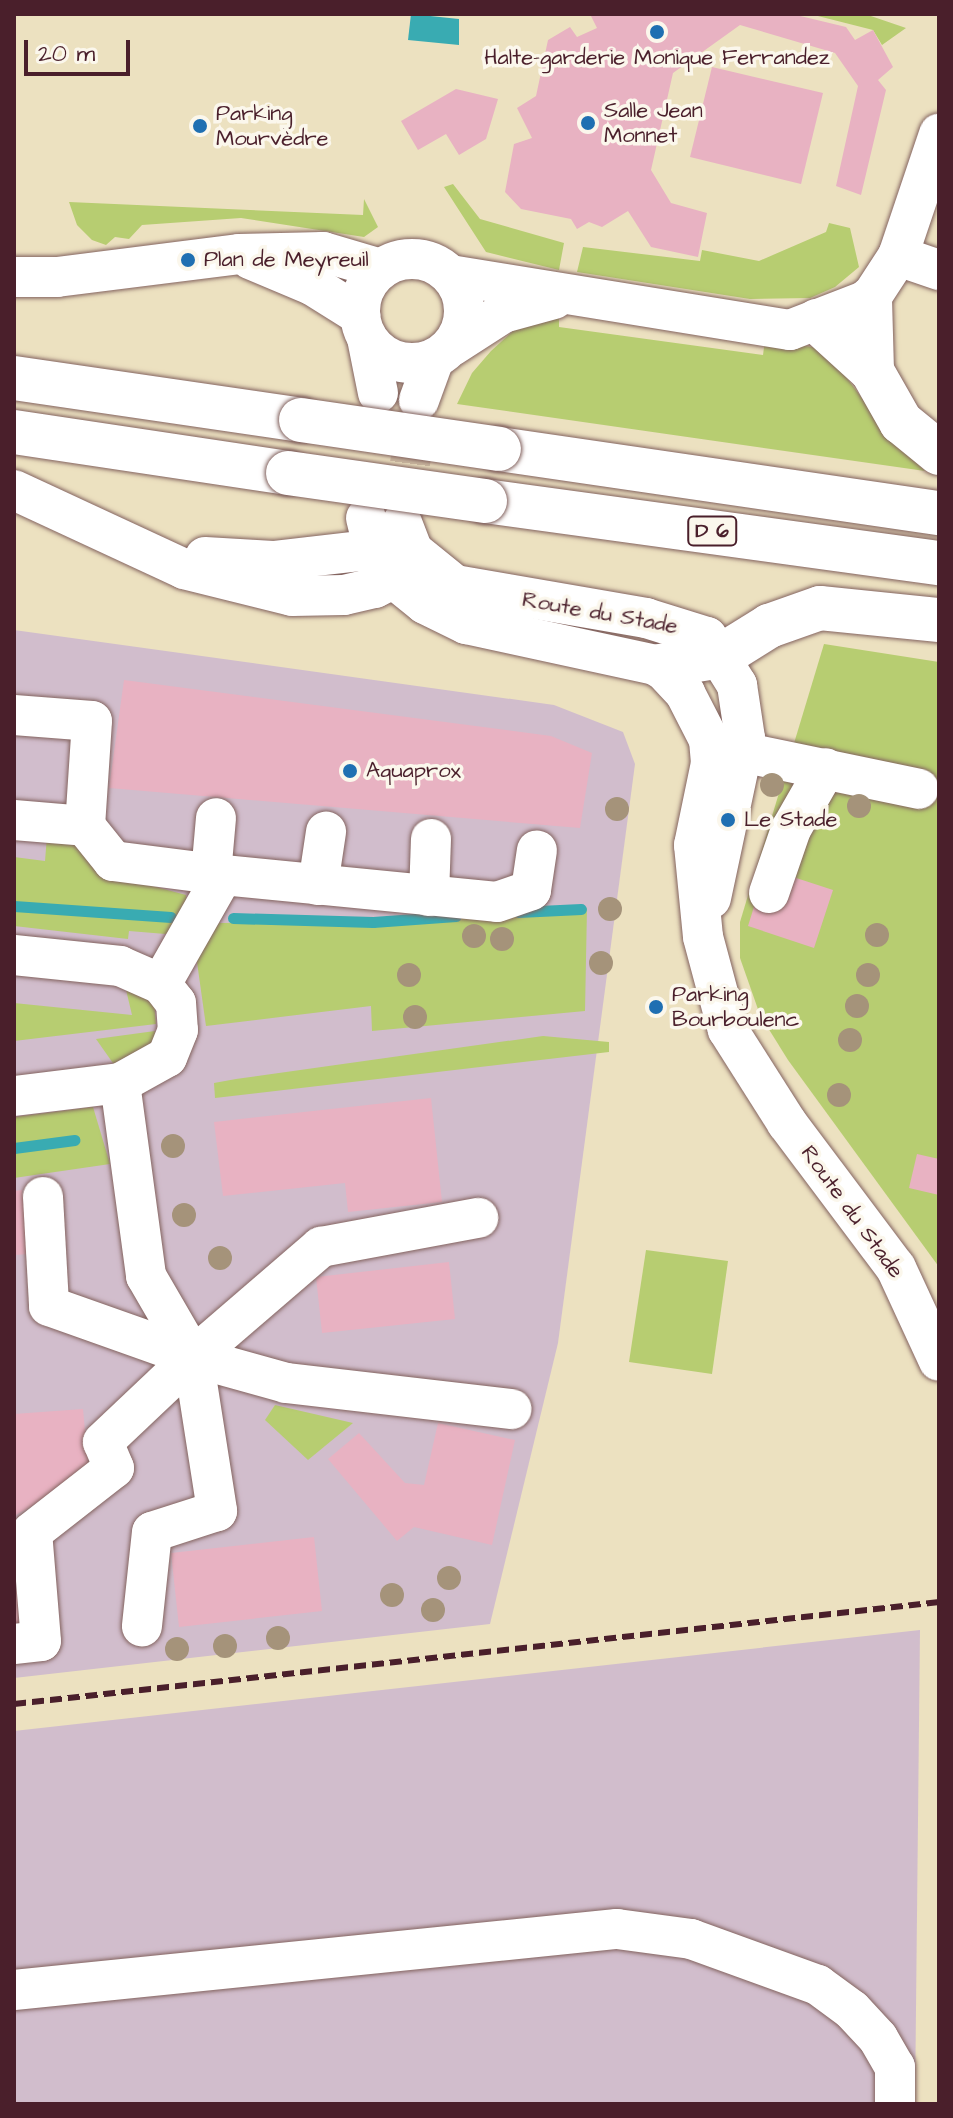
<!DOCTYPE html>
<html>
<head>
<meta charset="utf-8">
<style>
	body { margin:0 }
	#map { position:relative; width:953px; height:2118px; overflow:hidden; background:#ece1c0; font-family:"Architects Daughter",sans-serif }
	div>[style] { position:absolute }
	.industrial>* { inset:0; background:#d1bdcc }
	.green>* { inset:0; background:#b7cd71 }
	.water>* { inset:0; background:#39abb2 }
	.stream>* { height:11px; margin:-5.5px; padding:0 5.5px; transform-origin:5.5px; border-radius:5.5px; background:#39abb2 }
	.building>* { inset:0; background:#e8b2c2 }
	.minor-tunnel>* { height:40px; margin-top:-20px; transform-origin:0; background:repeating-linear-gradient(90deg,#ccbaa2 0 40px,transparent 0 60px) }
	.roads { filter:drop-shadow(0 0 2px #83635f) drop-shadow(0 0 2px #83635f) }
	.minor>* { height:40px; margin:-20px; padding:0 20px; transform-origin:20px; border-radius:20px; background:#fff }
	.minor>.ring { margin:-20px; padding:0; box-sizing:content-box; background:none; border:40px solid #fff; border-radius:50% }
	.highway>* { height:44px; margin:-22px; padding:0 22px; transform-origin:22px; border-radius:22px; background:#fff }
	.rail>* { height:6px; margin-top:-3px; transform-origin:0; background:repeating-linear-gradient(90deg,#4a1f2b 0 12px,transparent 0 18px) }
	.bridges { filter:drop-shadow(0 0 2px #83635f) drop-shadow(0 0 2px #83635f) }
	.highway-bridge>* { height:44px; margin:-22px; padding:0 22px; transform-origin:22px; border-radius:22px; background:#fff }
	.trees>* { width:24px; height:24px; margin:-12px; border-radius:50%; background:#a5937a }
	.dots>* { width:22px; height:22px; translate:-50% -50%; box-sizing:border-box; border:4px solid #fbf7ec; border-radius:50% }
	span { translate:-50% -50%; white-space:nowrap; text-align:center; line-height:1.15; -webkit-text-stroke:7px #fbf7ec; paint-order:stroke }
	.shield-label span { padding:2px 6px; background:#fbf7ec; border:2px solid; border-radius:6px; -webkit-text-stroke-width:0 }
	.shield-label { font-size:20px; color:#4a1f2b; font-weight:700 }
	.poi-label { font-size:22px; color:#4a1f2b }
	.left { translate:0 -50%; text-align:left }
	.street-label { font-size:22px; color:#4a1f2b }
	.frame { position:absolute; inset:0; border:16px solid #4a1f2b; pointer-events:none }
	.scale { position:absolute; left:24px; top:40px; width:106px; height:36px; box-sizing:border-box; border:4px solid #4a1f2b; border-top:0; padding-left:10px; font-size:24px; line-height:28px; white-space:nowrap; color:#4a1f2b; -webkit-text-stroke:6px #fbf7ec; paint-order:stroke }
</style>
</head>
<body>
<div id="map">
	<div class="industrial">
		<div style="clip-path:polygon(14px 630px,554px 705px,623px 732px,635px 764px,558px 1343px,490px 1624px,14px 1678px)"></div>
		<div style="clip-path:polygon(920px 1630px,915px 2104px,14px 2104px,14px 1731px)"></div>
	</div>
	<div class="green">
		<div style="clip-path:polygon(810px 14px,865px 14px,906px 28px,882px 45px,873px 30px)"></div>
		<div style="clip-path:polygon(453px 184px,480px 219px,564px 243px,559px 270px,486px 252px,444px 187px)"></div>
		<div style="clip-path:polygon(364px 199px,378px 227px,364px 237px,241px 218px,142px 225px,129px 239px,115px 237px,106px 245px,92px 240px,77px 225px,69px 202px,363px 215px)"></div>
		<div style="clip-path:polygon(829px 223px,850px 228px,859px 267px,835px 287px,810px 298px,750px 299px,577px 272px,583px 247px,700px 261px,702px 250px,759px 261px,826px 232px)"></div>
		<div style="clip-path:polygon(559px 310px,559px 327px,763px 355px,765px 340px,825px 349px,889px 434px,925px 471px,457px 404px,472px 373px,491px 351px,514px 330px)"></div>
		<div style="clip-path:polygon(824px 644px,939px 662px,939px 1267px,788px 1060px,760px 1015px,740px 958px,740px 922px)"></div>
		<div style="clip-path:polygon(47px 836px,69px 839px,101px 872px,186px 895px,190px 936px,129px 931px,128px 939px,14px 926px,14px 857px,45px 861px)"></div>
		<div style="clip-path:polygon(587px 908px,585px 1011px,372px 1031px,371px 1006px,206px 1026px,196px 955px,219px 923px,373px 922px)"></div>
		<div style="clip-path:polygon(123px 977px,154px 1001px,156px 1024px,14px 1041px,14px 1003px,132px 1015px)"></div>
		<div style="clip-path:polygon(155px 1031px,153px 1047px,115px 1066px,96px 1039px)"></div>
		<div style="clip-path:polygon(543px 1036px,609px 1042px,609px 1052px,215px 1098px,214px 1083px,236px 1079px)"></div>
		<div style="clip-path:polygon(93px 1107px,110px 1164px,14px 1178px,14px 1117px)"></div>
		<div style="clip-path:polygon(646px 1250px,728px 1261px,712px 1374px,629px 1362px)"></div>
		<div style="clip-path:polygon(275px 1405px,353px 1423px,308px 1460px,265px 1420px)"></div>
	</div>
	<div class="water">
		<div style="clip-path:polygon(411px 14px,459px 19px,459px 45px,408px 40px)"></div>
	</div>
	<div class="stream">
		<div style="left:14px;top:906px;width:157px;rotate:4deg"></div>
		<div style="left:518px;top:912px;width:63px;rotate:-2.7deg"></div>
		<div style="left:233px;top:918px;width:140px;rotate:1.6deg"></div>
		<div style="left:373px;top:922px;width:83px;rotate:-4.1deg"></div>
		<div style="left:14px;top:1148px;width:61px;rotate:-7.6deg"></div>
	</div>
	<div class="building">
		<div style="clip-path:polygon(590px 14px,792px 14px,846px 27px,855px 40px,873px 30px,893px 67px,878px 80px,886px 90px,861px 195px,836px 186px,858px 86px,835px 53px,740px 25px,673px 73px,651px 170px,671px 203px,707px 213px,698px 257px,651px 247px,628px 211px,602px 227px,589px 222px,577px 229px,571px 219px,521px 209px,505px 192px,514px 144px,532px 138px,517px 108px,536px 96px,548px 40px,570px 27px,577px 37px,597px 28px)"></div>
		<div style="clip-path:polygon(712px 67px,823px 93px,801px 184px,690px 157px)"></div>
		<div style="clip-path:polygon(456px 89px,498px 99px,486px 139px,459px 155px,446px 134px,418px 150px,401px 121px)"></div>
		<div style="clip-path:polygon(124px 680px,551px 736px,592px 753px,580px 828px,109px 788px)"></div>
		<div style="clip-path:polygon(784px 874px,833px 890px,814px 948px,748px 926px,757px 897px)"></div>
		<div style="clip-path:polygon(431px 1098px,442px 1202px,348px 1212px,345px 1183px,223px 1196px,214px 1122px)"></div>
		<div style="clip-path:polygon(917px 1154px,939px 1159px,939px 1195px,909px 1188px)"></div>
		<div style="clip-path:polygon(22px 1190px,30px 1254px,14px 1255px,14px 1191px)"></div>
		<div style="clip-path:polygon(449px 1262px,455px 1319px,322px 1333px,316px 1277px)"></div>
		<div style="clip-path:polygon(83px 1409px,89px 1474px,14px 1516px,14px 1414px)"></div>
		<div style="clip-path:polygon(438px 1423px,515px 1440px,492px 1545px,414px 1527px,397px 1541px,328px 1459px,359px 1433px,405px 1483px,424px 1485px)"></div>
		<div style="clip-path:polygon(314px 1537px,322px 1611px,179px 1627px,171px 1553px)"></div>
		<div style="clip-path:polygon(14px 1574px,22px 1628px,14px 1629px)"></div>
	</div>
	<div class="minor-tunnel">
		<div style="left:402px;top:523px;width:120px;rotate:-82.3deg"></div>
	</div>
	<div class="roads">
		<div class="minor">
			<div style="left:898px;top:256px;width:43px;rotate:18.9deg"></div>
			<div class="ring" style="left:360px;top:259px;width:64px;height:64px"></div>
			<div style="left:250px;top:259px;width:67px;rotate:22.8deg"></div>
			<div style="left:312px;top:285px;width:57px;rotate:32deg"></div>
			<div style="left:450px;top:275px;width:344px;rotate:9.2deg"></div>
			<div style="left:790px;top:330px;width:86px;rotate:-21.2deg"></div>
			<div style="left:870px;top:299px;width:51px;rotate:-56.9deg"></div>
			<div style="left:898px;top:256px;width:129px;rotate:-71.4deg"></div>
			<div style="left:14px;top:277px;width:43px"></div>
			<div style="left:57px;top:277px;width:183px;rotate:-7.2deg"></div>
			<div style="left:239px;top:254px;width:84px;rotate:-1.4deg"></div>
			<div style="left:323px;top:252px;width:60px;rotate:16.3deg"></div>
			<div style="left:367px;top:338px;width:56px;rotate:78.7deg"></div>
			<div style="left:452px;top:346px;width:61px;rotate:-32.9deg"></div>
			<div style="left:503px;top:313px;width:53px;rotate:-15.4deg"></div>
			<div style="left:419px;top:400px;width:44px;rotate:-69.9deg"></div>
			<div style="left:14px;top:490px;width:187px;rotate:24.9deg"></div>
			<div style="left:184px;top:569px;width:111px;rotate:14deg"></div>
			<div style="left:292px;top:596px;width:52px;rotate:-1.1deg"></div>
			<div style="left:344px;top:595px;width:32px;rotate:-13deg"></div>
			<div style="left:375px;top:588px;width:18px;rotate:-27deg"></div>
			<div style="left:391px;top:580px;width:25px;rotate:-53deg"></div>
			<div style="left:366px;top:518px;width:49px;rotate:76deg"></div>
			<div style="left:378px;top:566px;width:60px;rotate:39deg"></div>
			<div style="left:425px;top:604px;width:46px;rotate:26deg"></div>
			<div style="left:466px;top:624px;width:198px;rotate:12.2deg"></div>
			<div style="left:660px;top:666px;width:37px;rotate:47deg"></div>
			<div style="left:685px;top:693px;width:53px;rotate:62.9deg"></div>
			<div style="left:709px;top:740px;width:23px;rotate:85deg"></div>
			<div style="left:711px;top:763px;width:84px;rotate:101.7deg"></div>
			<div style="left:694px;top:845px;width:92px;rotate:84.4deg"></div>
			<div style="left:703px;top:937px;width:96px;rotate:75deg"></div>
			<div style="left:728px;top:1030px;width:110px;rotate:57.6deg"></div>
			<div style="left:787px;top:1123px;width:181px;rotate:53.1deg"></div>
			<div style="left:896px;top:1268px;width:102px;rotate:65.2deg"></div>
			<div style="left:402px;top:523px;width:30px;rotate:69deg"></div>
			<div style="left:413px;top:551px;width:54px;rotate:39deg"></div>
			<div style="left:455px;top:585px;width:194px;rotate:9.8deg"></div>
			<div style="left:646px;top:618px;width:64px;rotate:17.3deg"></div>
			<div style="left:707px;top:637px;width:57px;rotate:58deg"></div>
			<div style="left:737px;top:685px;width:54px;rotate:81.4deg"></div>
			<div style="left:745px;top:738px;width:164px;rotate:102deg"></div>
			<div style="left:205px;top:557px;width:68px;rotate:3.4deg"></div>
			<div style="left:273px;top:561px;width:124px;rotate:-6.5deg"></div>
			<div style="left:14px;top:715px;width:78px;rotate:4.4deg"></div>
			<div style="left:92px;top:721px;width:105px;rotate:93.8deg"></div>
			<div style="left:717px;top:747px;width:206px;rotate:11.7deg"></div>
			<div style="left:14px;top:820px;width:71px;rotate:4.8deg"></div>
			<div style="left:85px;top:826px;width:45px;rotate:51.3deg"></div>
			<div style="left:113px;top:861px;width:111px;rotate:7.3deg"></div>
			<div style="left:211px;top:874px;width:56px;rotate:-84.9deg"></div>
			<div style="left:318px;top:885px;width:54px;rotate:-81.4deg"></div>
			<div style="left:769px;top:893px;width:68px;rotate:-71deg"></div>
			<div style="left:791px;top:829px;width:70px;rotate:-60.2deg"></div>
			<div style="left:429px;top:896px;width:57px;rotate:-88deg"></div>
			<div style="left:14px;top:955px;width:107px;rotate:5.9deg"></div>
			<div style="left:120px;top:966px;width:45px;rotate:23.7deg"></div>
			<div style="left:161px;top:984px;width:24px;rotate:52deg"></div>
			<div style="left:176px;top:1003px;width:27px;rotate:86deg"></div>
			<div style="left:178px;top:1030px;width:29px;rotate:112deg"></div>
			<div style="left:167px;top:1057px;width:54px;rotate:151deg"></div>
			<div style="left:120px;top:1083px;width:107px;rotate:173deg"></div>
			<div style="left:161px;top:984px;width:125px;rotate:-60.4deg"></div>
			<div style="left:223px;top:875px;width:275px;rotate:5.6deg"></div>
			<div style="left:497px;top:902px;width:36px;rotate:-19deg"></div>
			<div style="left:531px;top:890px;width:40px;rotate:-81.5deg"></div>
			<div style="left:120px;top:1083px;width:195px;rotate:82.3deg"></div>
			<div style="left:146px;top:1276px;width:94px;rotate:59.9deg"></div>
			<div style="left:193px;top:1357px;width:156px;rotate:81.1deg"></div>
			<div style="left:217px;top:1511px;width:68px;rotate:162.1deg"></div>
			<div style="left:152px;top:1532px;width:95px;rotate:96.1deg"></div>
			<div style="left:43px;top:1197px;width:109px;rotate:86.8deg"></div>
			<div style="left:49px;top:1306px;width:153px;rotate:19.5deg"></div>
			<div style="left:193px;top:1357px;width:97px;rotate:15.6deg"></div>
			<div style="left:286px;top:1383px;width:227px;rotate:6.6deg"></div>
			<div style="left:14px;top:1644px;width:27px;rotate:-6deg"></div>
			<div style="left:41px;top:1641px;width:109px;rotate:-94.7deg"></div>
			<div style="left:32px;top:1532px;width:104px;rotate:-38deg"></div>
			<div style="left:114px;top:1468px;width:28px;rotate:-113deg"></div>
			<div style="left:103px;top:1442px;width:124px;rotate:-43.4deg"></div>
			<div style="left:193px;top:1357px;width:169px;rotate:-40.7deg"></div>
			<div style="left:321px;top:1247px;width:160px;rotate:-10.5deg"></div>
			<div style="left:14px;top:1990px;width:606px;rotate:-5.78deg"></div>
			<div style="left:617px;top:1929px;width:75px;rotate:7.7deg"></div>
			<div style="left:691px;top:1939px;width:135px;rotate:19.9deg"></div>
			<div style="left:818px;top:1985px;width:42px;rotate:36.3deg"></div>
			<div style="left:852px;top:2010px;width:38px;rotate:47deg"></div>
			<div style="left:878px;top:2038px;width:34px;rotate:60deg"></div>
			<div style="left:895px;top:2067px;width:37px;rotate:90deg"></div>
		</div>
		<div class="highway">
			<div style="left:870px;top:299px;width:72px;rotate:88.4deg"></div>
			<div style="left:817px;top:321px;width:74px;rotate:42.3deg"></div>
			<div style="left:872px;top:371px;width:59px;rotate:60.4deg"></div>
			<div style="left:901px;top:422px;width:49px;rotate:39.2deg"></div>
			<div style="left:14px;top:378px;width:290px;rotate:8.3deg"></div>
			<div style="left:14px;top:432px;width:277px;rotate:8.5deg"></div>
			<div style="left:499px;top:449px;width:445px;rotate:8.3deg"></div>
			<div style="left:485px;top:501px;width:458px;rotate:7.8deg"></div>
			<div style="left:660px;top:666px;width:62px;rotate:-9.3deg"></div>
			<div style="left:721px;top:656px;width:57px;rotate:-32deg"></div>
			<div style="left:769px;top:626px;width:54px;rotate:-19.4deg"></div>
			<div style="left:820px;top:608px;width:120px;rotate:5.8deg"></div>
		</div>
	</div>
	<div class="rail">
		<div style="left:14px;top:1704px;width:931px;rotate:-6.29deg"></div>
	</div>
	<div class="bridges">
		<div class="highway-bridge">
			<div style="left:301px;top:420px;width:200px;rotate:8.3deg"></div>
			<div style="left:288px;top:473px;width:199px;rotate:8.1deg"></div>
		</div>
	</div>
	<div class="trees">
		<div style="left:772px;top:785px"></div>
		<div style="left:859px;top:806px"></div>
		<div style="left:617px;top:809px"></div>
		<div style="left:610px;top:909px"></div>
		<div style="left:877px;top:935px"></div>
		<div style="left:474px;top:936px"></div>
		<div style="left:502px;top:939px"></div>
		<div style="left:601px;top:963px"></div>
		<div style="left:409px;top:975px"></div>
		<div style="left:868px;top:975px"></div>
		<div style="left:857px;top:1006px"></div>
		<div style="left:415px;top:1017px"></div>
		<div style="left:850px;top:1040px"></div>
		<div style="left:839px;top:1095px"></div>
		<div style="left:173px;top:1146px"></div>
		<div style="left:184px;top:1215px"></div>
		<div style="left:220px;top:1258px"></div>
		<div style="left:449px;top:1578px"></div>
		<div style="left:392px;top:1595px"></div>
		<div style="left:433px;top:1610px"></div>
		<div style="left:278px;top:1638px"></div>
		<div style="left:225px;top:1646px"></div>
		<div style="left:177px;top:1649px"></div>
	</div>
	<div class="dots">
		<div style="left:657px;top:32px;background:#1f6fb2"></div>
		<div style="left:588px;top:123px;background:#1f6fb2"></div>
		<div style="left:200px;top:126px;background:#1f6fb2"></div>
		<div style="left:188px;top:260px;background:#1f6fb2"></div>
		<div style="left:350px;top:771px;background:#1f6fb2"></div>
		<div style="left:728px;top:820px;background:#1f6fb2"></div>
		<div style="left:656px;top:1007px;background:#1f6fb2"></div>
	</div>
	<div class="shield-label">
		<span style="left:712px;top:531px">D 6</span>
	</div>
	<div class="poi-label">
		<span style="left:657px;top:58px">Halte-garderie Monique Ferrandez</span>
		<span class="left" style="left:604px;top:123px">Salle Jean<br>Monnet</span>
		<span class="left" style="left:216px;top:126px">Parking<br>Mourvèdre</span>
		<span class="left" style="left:204px;top:260px">Plan de Meyreuil</span>
		<span class="left" style="left:366px;top:771px">Aquaprox</span>
		<span class="left" style="left:744px;top:820px">Le Stade</span>
		<span class="left" style="left:672px;top:1007px">Parking<br>Bourboulenc</span>
	</div>
	<div class="street-label">
		<span style="left:600px;top:613px;rotate:10deg">Route du Stade</span>
		<span style="left:852px;top:1212px;rotate:54deg">Route du Stade</span>
	</div>
	<div class="frame"></div>
	<div class="scale">20 m</div>
</div>
</body>
</html>
